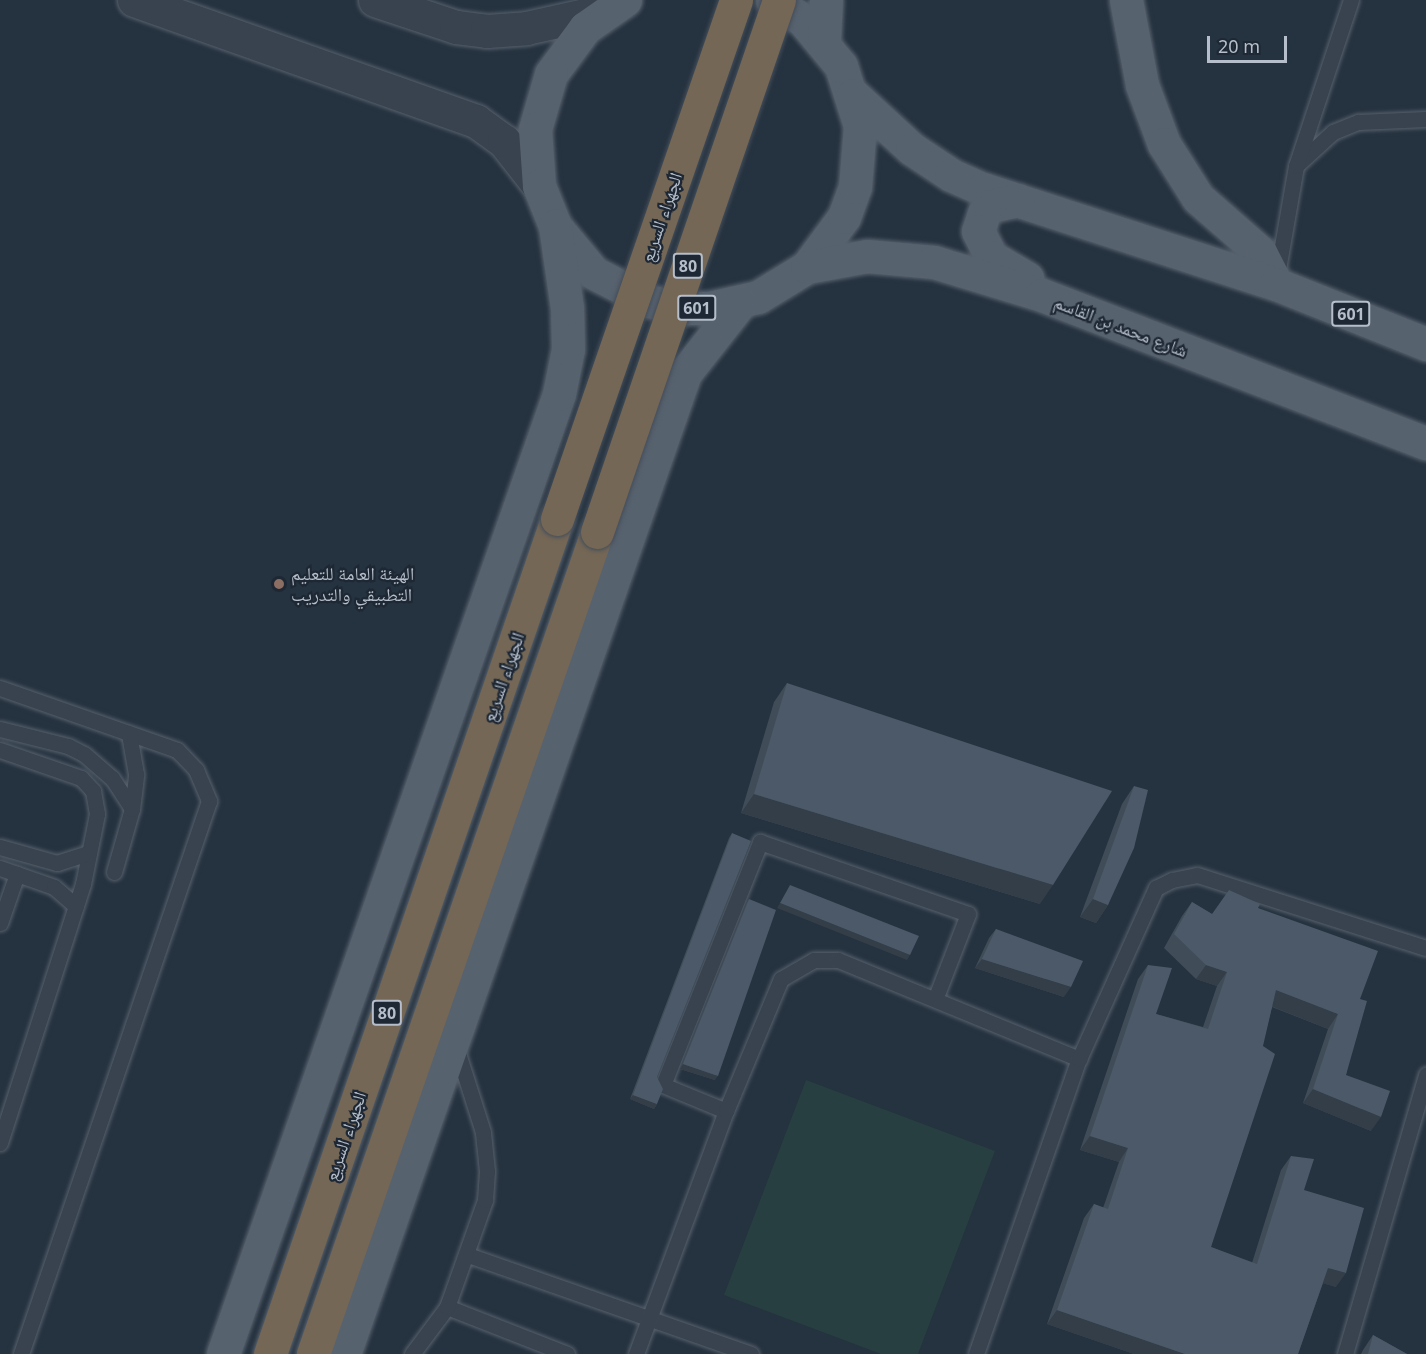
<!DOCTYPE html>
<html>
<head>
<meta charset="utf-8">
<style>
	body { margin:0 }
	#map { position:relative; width:1426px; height:1354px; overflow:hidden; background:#25323f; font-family:"Noto Sans","Noto Naskh Arabic",sans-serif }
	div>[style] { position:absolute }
	.green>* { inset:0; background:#273f40 }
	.roads { filter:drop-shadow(0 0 2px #57616d) drop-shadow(0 0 2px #57616d) }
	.service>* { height:15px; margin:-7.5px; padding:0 7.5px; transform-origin:7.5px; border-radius:7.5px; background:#39434f }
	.tertiary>* { height:33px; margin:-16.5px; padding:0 16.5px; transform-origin:16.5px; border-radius:16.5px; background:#39434f }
	.primary>* { height:33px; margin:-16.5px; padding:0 16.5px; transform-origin:16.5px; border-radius:16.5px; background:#57626f }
	.motorway>* { height:33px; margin:-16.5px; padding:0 16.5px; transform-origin:16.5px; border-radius:16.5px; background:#756756 }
	.bridges { filter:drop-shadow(0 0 2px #444e5a) drop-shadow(0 0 2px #444e5a) }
	.motorway-bridge>* { height:33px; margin:-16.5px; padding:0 16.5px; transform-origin:16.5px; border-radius:16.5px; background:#756756 }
	.wall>* { inset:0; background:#404d59 }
	.shaded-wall>* { inset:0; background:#343e49 }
	.building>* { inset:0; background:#4b5968 }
	.dots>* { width:16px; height:16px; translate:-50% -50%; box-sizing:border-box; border:3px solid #1e2834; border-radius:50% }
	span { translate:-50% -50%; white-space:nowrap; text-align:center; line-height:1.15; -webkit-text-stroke:4.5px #1e2834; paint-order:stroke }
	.shield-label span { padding:2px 4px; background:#1e2834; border:2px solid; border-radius:4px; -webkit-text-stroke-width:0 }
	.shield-label { font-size:16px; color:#b5beca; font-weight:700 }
	.street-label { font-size:18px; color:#b5beca }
	.poi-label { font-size:18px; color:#b5beca }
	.left { translate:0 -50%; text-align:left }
	.scale { position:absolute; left:1207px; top:36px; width:80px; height:27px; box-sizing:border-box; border:3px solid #b5beca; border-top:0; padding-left:8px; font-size:18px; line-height:21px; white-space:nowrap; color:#b5beca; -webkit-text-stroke:4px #1e2834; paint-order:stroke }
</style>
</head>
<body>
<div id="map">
	<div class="green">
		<div style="clip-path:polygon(806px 1080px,995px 1151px,918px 1354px,881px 1354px,724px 1295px)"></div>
	</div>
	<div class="roads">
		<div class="service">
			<div style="left:1298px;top:164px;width:47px;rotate:-42.4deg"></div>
			<div style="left:1333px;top:132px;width:27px;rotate:-22deg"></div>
			<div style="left:1358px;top:122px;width:68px;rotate:-2.5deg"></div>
			<div style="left:1277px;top:275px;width:111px;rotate:-80.1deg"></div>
			<div style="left:1296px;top:166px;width:175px;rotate:-71.7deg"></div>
			<div style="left:0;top:688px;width:188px;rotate:19.3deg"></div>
			<div style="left:177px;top:750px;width:28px;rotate:46deg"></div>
			<div style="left:196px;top:770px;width:34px;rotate:67deg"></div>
			<div style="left:209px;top:801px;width:584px;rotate:108.78deg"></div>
			<div style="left:0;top:729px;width:70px;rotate:14deg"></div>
			<div style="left:68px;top:746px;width:18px;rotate:27deg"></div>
			<div style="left:84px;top:754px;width:37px;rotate:41deg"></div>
			<div style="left:112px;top:778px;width:37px;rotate:57deg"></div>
			<div style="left:0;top:750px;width:86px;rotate:19.1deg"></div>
			<div style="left:81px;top:778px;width:18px;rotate:47deg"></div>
			<div style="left:93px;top:791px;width:23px;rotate:80deg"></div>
			<div style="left:97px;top:814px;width:71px;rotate:101.3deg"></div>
			<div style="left:83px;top:884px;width:272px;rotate:107.8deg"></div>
			<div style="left:0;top:847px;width:59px;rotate:15.7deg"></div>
			<div style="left:57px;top:863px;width:33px;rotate:-18deg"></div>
			<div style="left:0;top:868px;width:57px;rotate:19.4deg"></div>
			<div style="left:54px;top:887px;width:29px;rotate:41deg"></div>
			<div style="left:114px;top:872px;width:66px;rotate:-74.1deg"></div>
			<div style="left:132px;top:809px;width:35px;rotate:-83deg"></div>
			<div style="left:136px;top:774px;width:41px;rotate:-99.9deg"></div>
			<div style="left:0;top:923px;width:52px;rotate:-70.9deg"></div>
			<div style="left:726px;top:1111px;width:68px;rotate:-157.6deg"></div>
			<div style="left:663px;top:1085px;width:262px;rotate:-68.2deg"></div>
			<div style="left:760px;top:842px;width:220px;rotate:19.1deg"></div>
			<div style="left:968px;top:914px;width:89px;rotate:111.1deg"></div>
			<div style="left:468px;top:1255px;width:300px;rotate:19.3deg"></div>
			<div style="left:447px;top:1307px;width:129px;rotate:21.4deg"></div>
			<div style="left:412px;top:1354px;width:59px;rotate:-53.3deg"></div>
			<div style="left:447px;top:1307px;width:114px;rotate:-70.4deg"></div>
			<div style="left:485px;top:1200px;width:29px;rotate:-86deg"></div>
			<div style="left:487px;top:1171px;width:39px;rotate:-96deg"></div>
			<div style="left:483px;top:1132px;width:89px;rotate:-107.6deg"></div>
			<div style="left:636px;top:1354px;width:259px;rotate:-69.7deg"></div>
			<div style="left:726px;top:1111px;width:143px;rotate:-67.4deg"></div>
			<div style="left:781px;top:979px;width:38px;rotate:-30deg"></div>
			<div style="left:814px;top:960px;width:24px"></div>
			<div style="left:838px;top:960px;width:261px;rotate:22.3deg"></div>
			<div style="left:976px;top:1354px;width:312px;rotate:-70.8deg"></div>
			<div style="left:1079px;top:1059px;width:188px;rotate:-65.8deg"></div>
			<div style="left:1156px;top:888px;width:18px;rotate:-27deg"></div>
			<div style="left:1172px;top:880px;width:25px;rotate:-11deg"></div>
			<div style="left:1197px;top:875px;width:240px;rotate:17.7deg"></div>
			<div style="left:1345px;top:1354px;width:291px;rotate:-73.8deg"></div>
		</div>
		<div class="tertiary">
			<div style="left:134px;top:0;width:363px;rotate:19.5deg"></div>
			<div style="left:476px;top:121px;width:34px;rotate:36deg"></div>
			<div style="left:504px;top:141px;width:57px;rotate:52.1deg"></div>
			<div style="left:375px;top:0;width:85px;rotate:18.4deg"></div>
			<div style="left:456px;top:27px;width:31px;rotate:7deg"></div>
			<div style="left:487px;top:31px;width:39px;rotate:-4deg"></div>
			<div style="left:526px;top:28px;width:83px;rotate:-12.5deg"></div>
		</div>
		<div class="primary">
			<div style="left:625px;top:0;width:49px;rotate:145deg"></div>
			<div style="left:585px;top:28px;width:57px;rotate:126.5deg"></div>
			<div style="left:551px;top:74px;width:57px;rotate:106.2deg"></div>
			<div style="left:535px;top:129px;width:57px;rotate:86deg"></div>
			<div style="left:539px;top:186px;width:43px;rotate:68.2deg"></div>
			<div style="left:555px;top:226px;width:61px;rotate:50.3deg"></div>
			<div style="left:594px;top:273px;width:62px;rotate:27deg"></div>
			<div style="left:649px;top:301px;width:30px;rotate:14deg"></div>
			<div style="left:678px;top:308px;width:31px"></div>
			<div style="left:709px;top:308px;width:50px;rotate:-12.7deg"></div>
			<div style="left:758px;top:297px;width:57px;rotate:-31.5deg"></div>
			<div style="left:807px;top:267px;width:62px;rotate:-53.5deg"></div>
			<div style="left:844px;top:217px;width:32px;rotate:-70deg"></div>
			<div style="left:855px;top:187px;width:61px;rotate:-85.3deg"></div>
			<div style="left:860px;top:126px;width:63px;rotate:-107.6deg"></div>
			<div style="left:841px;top:66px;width:60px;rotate:-129.6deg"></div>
			<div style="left:803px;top:20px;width:37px;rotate:-147deg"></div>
			<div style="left:1126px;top:0;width:86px;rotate:79.3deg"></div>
			<div style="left:1142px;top:85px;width:63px;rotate:69.6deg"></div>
			<div style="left:1164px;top:144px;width:64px;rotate:57.8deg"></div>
			<div style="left:1198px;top:198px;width:82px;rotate:41.1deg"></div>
			<div style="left:1260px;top:252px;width:36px;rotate:63deg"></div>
			<div style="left:824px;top:41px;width:41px;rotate:-87.2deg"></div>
			<div style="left:853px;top:95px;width:80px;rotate:42.5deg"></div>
			<div style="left:912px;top:149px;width:47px;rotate:33.7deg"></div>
			<div style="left:951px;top:175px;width:35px;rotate:24deg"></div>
			<div style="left:983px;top:189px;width:308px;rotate:18deg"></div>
			<div style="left:1276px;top:284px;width:162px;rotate:21.8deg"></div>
			<div style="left:1018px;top:200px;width:29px;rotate:168deg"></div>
			<div style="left:990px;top:206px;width:9px;rotate:131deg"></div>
			<div style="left:984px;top:213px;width:19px;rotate:108deg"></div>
			<div style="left:978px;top:231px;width:29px;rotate:63deg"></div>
			<div style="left:991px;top:257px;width:42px;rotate:30.3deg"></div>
			<div style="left:807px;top:267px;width:61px;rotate:-10.4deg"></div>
			<div style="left:867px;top:256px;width:67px;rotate:5.1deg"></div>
			<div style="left:934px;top:262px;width:113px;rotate:17deg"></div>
			<div style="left:1042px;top:295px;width:412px;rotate:21.1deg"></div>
			<div style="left:223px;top:1354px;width:1017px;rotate:-70.71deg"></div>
			<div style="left:559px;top:394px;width:46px;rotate:-78.7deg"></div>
			<div style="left:568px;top:349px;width:41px;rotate:-91.4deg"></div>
			<div style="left:567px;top:308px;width:83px;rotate:-98.3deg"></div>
			<div style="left:344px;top:1354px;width:1039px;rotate:-70.83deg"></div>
			<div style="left:685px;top:373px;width:89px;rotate:-51.8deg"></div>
		</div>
		<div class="motorway">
			<div style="left:270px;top:1354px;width:883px;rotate:-71.03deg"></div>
			<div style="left:313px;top:1354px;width:870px;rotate:-70.94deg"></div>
		</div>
	</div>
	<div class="bridges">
		<div class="motorway-bridge">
			<div style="left:557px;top:519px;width:549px;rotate:-70.97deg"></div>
			<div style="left:597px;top:532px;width:562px;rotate:-71.11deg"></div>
		</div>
	</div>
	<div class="wall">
		<div style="clip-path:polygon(787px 683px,1040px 904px,741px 813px,774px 702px)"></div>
		<div style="clip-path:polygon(1134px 786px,1108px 905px,1096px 923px,1080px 917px,1122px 804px)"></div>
		<div style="clip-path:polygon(732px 833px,657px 1077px,657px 1104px,654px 1109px,630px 1099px,729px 838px)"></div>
		<div style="clip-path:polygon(749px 899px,715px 1080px,680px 1069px,746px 904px)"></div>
		<div style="clip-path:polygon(1192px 902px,1212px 914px,1258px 908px,1360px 999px,1346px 1075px,1371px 1131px,1303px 1103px,1328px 1029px,1272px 1007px,1211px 1247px,1252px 1263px,1281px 1170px,1291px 1156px,1304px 1190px,1336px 1287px,1323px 1283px,1298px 1354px,1134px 1354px,1047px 1324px,1084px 1218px,1094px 1204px,1103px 1208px,1119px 1162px,1080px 1150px,1138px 979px,1148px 965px,1156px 1014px,1203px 1027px,1217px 986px,1196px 979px,1164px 948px,1182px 916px)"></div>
		<div style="clip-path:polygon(996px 929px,1064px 997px,975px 968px,989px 938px)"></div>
		<div style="clip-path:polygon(1373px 1335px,1407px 1354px,1361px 1354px,1363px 1350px)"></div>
	</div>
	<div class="shaded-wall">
		<div style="clip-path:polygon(754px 794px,1053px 885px,1040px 904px,741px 813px)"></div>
		<div style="clip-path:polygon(1093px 899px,1108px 905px,1096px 923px,1080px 917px)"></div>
		<div style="clip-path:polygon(780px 903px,910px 955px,907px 960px,777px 908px)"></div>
		<div style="clip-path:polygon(982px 959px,1071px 987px,1064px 997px,975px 968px)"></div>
		<div style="clip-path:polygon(1206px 965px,1227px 972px,1217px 986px,1196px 979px)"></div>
		<div style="clip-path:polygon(1276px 990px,1338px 1014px,1328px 1029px,1266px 1004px)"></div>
		<div style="clip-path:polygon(683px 1064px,718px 1076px,715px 1080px,680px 1069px)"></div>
		<div style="clip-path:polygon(1313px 1089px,1381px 1117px,1371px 1131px,1303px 1103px)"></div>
		<div style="clip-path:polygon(633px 1095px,657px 1104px,654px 1109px,630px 1099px)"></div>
		<div style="clip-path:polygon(1090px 1136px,1128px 1148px,1119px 1162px,1080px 1150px)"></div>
		<div style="clip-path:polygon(1328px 1268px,1346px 1273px,1336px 1287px,1318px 1282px)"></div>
		<div style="clip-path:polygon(1057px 1310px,1185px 1354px,1134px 1354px,1047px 1324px)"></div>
	</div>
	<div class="building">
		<div style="clip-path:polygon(787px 683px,1112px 791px,1053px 885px,754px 794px)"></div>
		<div style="clip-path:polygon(1134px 786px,1148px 790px,1134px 848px,1108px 905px,1093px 899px)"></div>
		<div style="clip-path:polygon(732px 833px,751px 841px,657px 1077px,663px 1089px,657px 1104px,633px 1095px)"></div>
		<div style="clip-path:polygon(790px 885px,919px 936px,910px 955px,780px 903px)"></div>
		<div style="clip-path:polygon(1229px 890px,1260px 904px,1258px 908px,1378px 951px,1360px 999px,1367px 1001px,1346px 1075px,1390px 1091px,1381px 1117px,1313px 1089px,1338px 1014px,1276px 990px,1263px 1046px,1275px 1054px,1211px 1247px,1257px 1264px,1291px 1156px,1314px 1159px,1304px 1190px,1364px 1208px,1346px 1273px,1328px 1268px,1298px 1354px,1185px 1354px,1057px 1310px,1094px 1204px,1108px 1209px,1128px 1148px,1090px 1136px,1148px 965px,1172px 968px,1156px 1014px,1208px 1029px,1227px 972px,1206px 965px,1174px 934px,1192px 902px,1212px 914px)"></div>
		<div style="clip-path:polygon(749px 899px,776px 910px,718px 1076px,683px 1064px)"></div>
		<div style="clip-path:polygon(996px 929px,1083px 961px,1071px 987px,982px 959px)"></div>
		<div style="clip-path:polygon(1373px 1335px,1407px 1354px,1368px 1354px)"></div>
	</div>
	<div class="dots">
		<div style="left:279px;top:584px;background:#8d6e63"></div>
	</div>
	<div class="shield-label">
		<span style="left:688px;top:266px">80</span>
		<span style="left:697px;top:308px">601</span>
		<span style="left:1351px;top:314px">601</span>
		<span style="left:387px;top:1013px">80</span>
	</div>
	<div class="street-label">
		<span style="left:661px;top:217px;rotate:-71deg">الجهراء السريع</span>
		<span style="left:1121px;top:326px;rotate:21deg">شارع محمد بن القاسم</span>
		<span style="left:503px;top:677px;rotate:-71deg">الجهراء السريع</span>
		<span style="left:345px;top:1136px;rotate:-71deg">الجهراء السريع</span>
	</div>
	<div class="poi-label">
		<span class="left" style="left:291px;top:584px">الهيئة العامة للتعليم<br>التطبيقي والتدريب</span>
	</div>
	<div class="scale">20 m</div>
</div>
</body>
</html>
